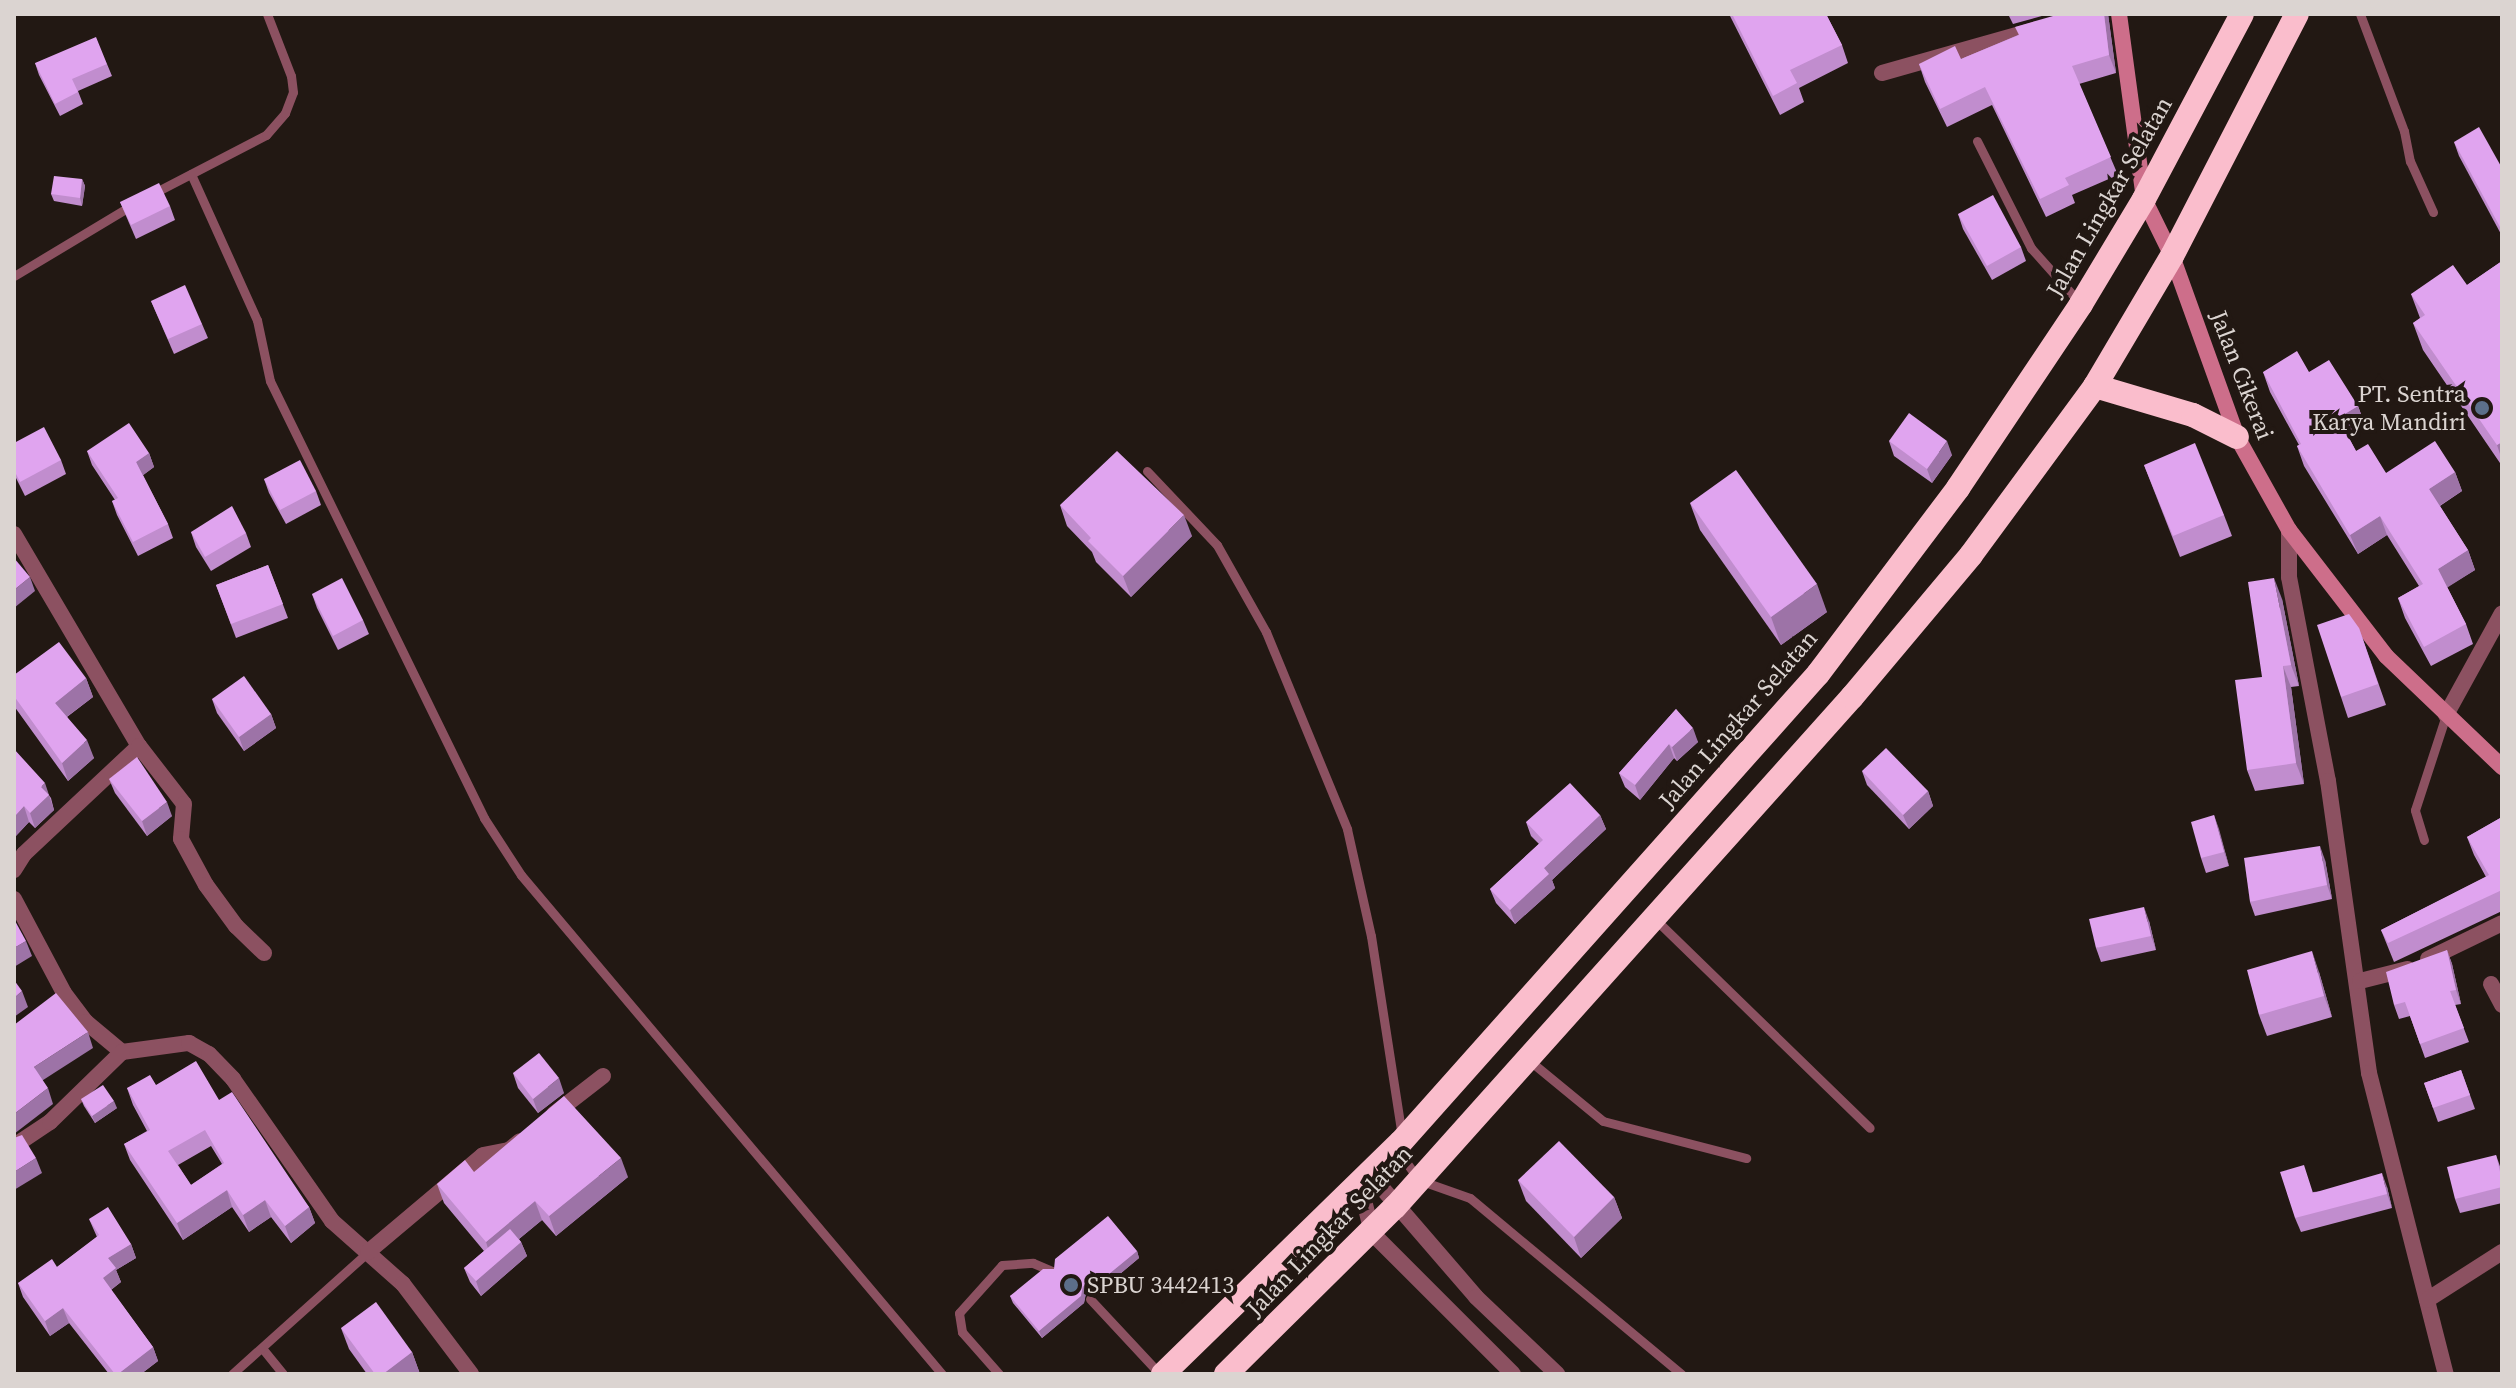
<!DOCTYPE html>
<html>
<head>
<meta charset="utf-8">
<style>
	body { margin:0 }
	#map { position:relative; width:2516px; height:1388px; overflow:hidden; background:#221813; font-family:"Source Serif 4",serif }
	div>[style] { position:absolute }
	.lane>* { height:9px; margin:-4.5px; padding:0 4.5px; transform-origin:4.5px; border-radius:4.5px; background:#8c5161 }
	.street>* { height:16px; margin:-8px; padding:0 8px; transform-origin:8px; border-radius:8px; background:#8c5161 }
	.secondary>* { height:16px; margin:-8px; padding:0 8px; transform-origin:8px; border-radius:8px; background:#cd6e8a }
	.highway>* { height:24px; margin:-12px; padding:0 12px; transform-origin:12px; border-radius:12px; background:#fabdcc }
	.wall>* { inset:0; background:#c18dce }
	.shaded-wall>* { inset:0; background:#9d73a7 }
	.building>* { inset:0; background:#e0a4ef }
	.dots>* { width:22px; height:22px; translate:-50% -50%; box-sizing:border-box; border:4px solid #221813; border-radius:50% }
	span { translate:-50% -50%; white-space:nowrap; text-align:center; line-height:1.15; -webkit-text-stroke:8px #221813; paint-order:stroke }
	.street-label { font-size:24px; color:#dbd4d1 }
	.poi-label { font-size:24px; color:#dbd4d1 }
	.right { translate:-100% -50%; text-align:right }
	.left { translate:0 -50%; text-align:left }
	.frame { position:absolute; inset:0; border:16px solid #dbd4d1; pointer-events:none }
</style>
</head>
<body>
<div id="map">
	<div class="lane">
		<div style="left:2360px;top:14px;width:125px;rotate:69.4deg"></div>
		<div style="left:2404px;top:131px;width:31px;rotate:79deg"></div>
		<div style="left:2410px;top:161px;width:56px;rotate:65.7deg"></div>
		<div style="left:1977px;top:141px;width:120px;rotate:63.2deg"></div>
		<div style="left:2031px;top:248px;width:72px;rotate:48.4deg"></div>
		<div style="left:191px;top:174px;width:160px;rotate:65.7deg"></div>
		<div style="left:257px;top:320px;width:62px;rotate:78deg"></div>
		<div style="left:270px;top:381px;width:487px;rotate:63.9deg"></div>
		<div style="left:484px;top:818px;width:68px;rotate:57deg"></div>
		<div style="left:521px;top:875px;width:653px;rotate:49.85deg"></div>
		<div style="left:154px;top:193px;width:126px;rotate:-27.4deg"></div>
		<div style="left:266px;top:135px;width:29px;rotate:-49deg"></div>
		<div style="left:285px;top:113px;width:22px;rotate:-69deg"></div>
		<div style="left:293px;top:92px;width:16px;rotate:-97deg"></div>
		<div style="left:291px;top:76px;width:66px;rotate:-111.2deg"></div>
		<div style="left:14px;top:276px;width:140px;rotate:-31deg"></div>
		<div style="left:1147px;top:471px;width:102px;rotate:46.6deg"></div>
		<div style="left:1217px;top:545px;width:100px;rotate:60.6deg"></div>
		<div style="left:1266px;top:632px;width:213px;rotate:67.6deg"></div>
		<div style="left:1347px;top:829px;width:110px;rotate:77.4deg"></div>
		<div style="left:1371px;top:936px;width:229px;rotate:81.2deg"></div>
		<div style="left:1406px;top:1162px;width:22px;rotate:54deg"></div>
		<div style="left:1419px;top:1180px;width:54px;rotate:19.4deg"></div>
		<div style="left:1470px;top:1198px;width:275px;rotate:39.8deg"></div>
		<div style="left:2424px;top:840px;width:31px;rotate:-107deg"></div>
		<div style="left:2415px;top:810px;width:100px;rotate:-71.9deg"></div>
		<div style="left:1656px;top:920px;width:298px;rotate:44.2deg"></div>
		<div style="left:1530px;top:1061px;width:94px;rotate:39.4deg"></div>
		<div style="left:1603px;top:1121px;width:148px;rotate:14.5deg"></div>
		<div style="left:1090px;top:1299px;width:103px;rotate:47deg"></div>
		<div style="left:262px;top:1348px;width:33px;rotate:51deg"></div>
		<div style="left:232px;top:1374px;width:183px;rotate:-41.9deg"></div>
		<div style="left:999px;top:1374px;width:56px;rotate:-131.4deg"></div>
		<div style="left:962px;top:1332px;width:19px;rotate:-99deg"></div>
		<div style="left:959px;top:1313px;width:64px;rotate:-48.1deg"></div>
		<div style="left:1002px;top:1265px;width:31px;rotate:-4deg"></div>
		<div style="left:1033px;top:1263px;width:21px;rotate:23deg"></div>
	</div>
	<div class="street">
		<div style="left:1882px;top:73px;width:161px;rotate:-15.8deg"></div>
		<div style="left:2289px;top:530px;width:47px;rotate:90deg"></div>
		<div style="left:2289px;top:577px;width:208px;rotate:79.2deg"></div>
		<div style="left:2328px;top:781px;width:295px;rotate:82deg"></div>
		<div style="left:2369px;top:1073px;width:311px;rotate:75.7deg"></div>
		<div style="left:14px;top:534px;width:246px;rotate:59.5deg"></div>
		<div style="left:139px;top:746px;width:158px;rotate:136.8deg"></div>
		<div style="left:24px;top:854px;width:19px;rotate:122deg"></div>
		<div style="left:2446px;top:715px;width:116px;rotate:-61.2deg"></div>
		<div style="left:139px;top:746px;width:73px;rotate:52.2deg"></div>
		<div style="left:184px;top:804px;width:35px;rotate:95deg"></div>
		<div style="left:181px;top:839px;width:52px;rotate:61.5deg"></div>
		<div style="left:206px;top:885px;width:51px;rotate:53.8deg"></div>
		<div style="left:236px;top:926px;width:39px;rotate:44deg"></div>
		<div style="left:14px;top:899px;width:106px;rotate:62deg"></div>
		<div style="left:64px;top:993px;width:36px;rotate:53deg"></div>
		<div style="left:86px;top:1022px;width:47px;rotate:39.8deg"></div>
		<div style="left:122px;top:1052px;width:68px;rotate:-7.7deg"></div>
		<div style="left:189px;top:1043px;width:23px;rotate:29deg"></div>
		<div style="left:209px;top:1054px;width:35px;rotate:46deg"></div>
		<div style="left:233px;top:1079px;width:173px;rotate:55.1deg"></div>
		<div style="left:332px;top:1221px;width:95px;rotate:41.6deg"></div>
		<div style="left:403px;top:1284px;width:113px;rotate:52.9deg"></div>
		<div style="left:2428px;top:959px;width:82px;rotate:-25.9deg"></div>
		<div style="left:2360px;top:981px;width:49px;rotate:-14.3deg"></div>
		<div style="left:2491px;top:984px;width:24px;rotate:62deg"></div>
		<div style="left:554px;top:1114px;width:62px;rotate:-37.8deg"></div>
		<div style="left:14px;top:1146px;width:43px;rotate:-33.7deg"></div>
		<div style="left:50px;top:1122px;width:100px;rotate:-44.2deg"></div>
		<div style="left:1370px;top:1174px;width:162px;rotate:49.2deg"></div>
		<div style="left:1476px;top:1297px;width:112px;rotate:43.5deg"></div>
		<div style="left:1360px;top:1184px;width:50px;rotate:76.2deg"></div>
		<div style="left:1372px;top:1233px;width:199px;rotate:45deg"></div>
		<div style="left:368px;top:1252px;width:150px;rotate:-40.1deg"></div>
		<div style="left:483px;top:1155px;width:26px;rotate:-11deg"></div>
		<div style="left:509px;top:1150px;width:14px;rotate:-39deg"></div>
		<div style="left:2427px;top:1300px;width:89px;rotate:-32.6deg"></div>
	</div>
	<div class="secondary">
		<div style="left:2119px;top:14px;width:187px;rotate:82.3deg"></div>
		<div style="left:2144px;top:199px;width:64px;rotate:63.8deg"></div>
		<div style="left:2172px;top:256px;width:192px;rotate:70.2deg"></div>
		<div style="left:2237px;top:437px;width:107px;rotate:60.8deg"></div>
		<div style="left:2289px;top:530px;width:159px;rotate:52.4deg"></div>
		<div style="left:2386px;top:656px;width:161px;rotate:43.7deg"></div>
	</div>
	<div class="highway">
		<div style="left:2095px;top:386px;width:102px;rotate:16.5deg"></div>
		<div style="left:2193px;top:415px;width:49px;rotate:26.6deg"></div>
		<div style="left:1163px;top:1374px;width:332px;rotate:-44.3deg"></div>
		<div style="left:1401px;top:1142px;width:627px;rotate:-48.3deg"></div>
		<div style="left:1818px;top:674px;width:233px;rotate:-53deg"></div>
		<div style="left:1958px;top:488px;width:221px;rotate:-56.2deg"></div>
		<div style="left:2081px;top:304px;width:122px;rotate:-59deg"></div>
		<div style="left:2144px;top:199px;width:209px;rotate:-62.1deg"></div>
		<div style="left:1226px;top:1374px;width:238px;rotate:-44.7deg"></div>
		<div style="left:1395px;top:1207px;width:685px;rotate:-48.14deg"></div>
		<div style="left:1852px;top:697px;width:185px;rotate:-50deg"></div>
		<div style="left:1971px;top:555px;width:210px;rotate:-53.7deg"></div>
		<div style="left:2095px;top:386px;width:151px;rotate:-59.4deg"></div>
		<div style="left:2172px;top:256px;width:272px;rotate:-62.7deg"></div>
	</div>
	<div class="wall">
		<div style="clip-path:polygon(1729px 14px,1826px 14px,1842px 45px,1848px 63px,1799px 88px,1804px 102px,1780px 115px)"></div>
		<div style="clip-path:polygon(2008px 14px,2049px 14px,2013px 24px)"></div>
		<div style="clip-path:polygon(2060px 14px,2108px 14px,2116px 73px,2079px 84px,2118px 175px,2072px 195px,2075px 203px,2046px 217px,1992px 105px,1947px 127px,1925px 82px,1919px 64px,1961px 59px,2018px 35px)"></div>
		<div style="clip-path:polygon(35px 63px,107px 64px,112px 76px,78px 91px,83px 104px,60px 116px,39px 75px)"></div>
		<div style="clip-path:polygon(2454px 142px,2502px 168px,2502px 236px,2459px 156px)"></div>
		<div style="clip-path:polygon(82px 179px,85px 186px,82px 206px,54px 201px,51px 194px)"></div>
		<div style="clip-path:polygon(120px 202px,170px 206px,175px 220px,136px 239px)"></div>
		<div style="clip-path:polygon(1958px 214px,2021px 247px,2026px 261px,1992px 280px,1963px 229px)"></div>
		<div style="clip-path:polygon(2502px 261px,2502px 466px,2423px 350px,2413px 323px,2420px 318px,2411px 294px,2467px 285px)"></div>
		<div style="clip-path:polygon(151px 301px,202px 324px,208px 338px,174px 354px)"></div>
		<div style="clip-path:polygon(2263px 372px,2309px 372px,2358px 406px,2365px 425px,2348px 436px,2356px 451px,2386px 473px,2455px 472px,2462px 491px,2440px 506px,2468px 550px,2475px 570px,2447px 587px,2466px 624px,2473px 644px,2431px 666px,2405px 618px,2398px 598px,2419px 586px,2387px 535px,2358px 554px,2304px 466px,2297px 446px,2299px 445px,2270px 392px)"></div>
		<div style="clip-path:polygon(1889px 441px,1952px 455px,1932px 483px,1894px 456px)"></div>
		<div style="clip-path:polygon(14px 443px,61px 460px,66px 474px,25px 496px,14px 474px)"></div>
		<div style="clip-path:polygon(87px 451px,149px 453px,154px 467px,143px 475px,168px 524px,173px 538px,138px 556px,117px 515px,112px 501px,115px 500px,92px 465px)"></div>
		<div style="clip-path:polygon(2144px 465px,2224px 515px,2232px 536px,2180px 557px)"></div>
		<div style="clip-path:polygon(264px 479px,316px 491px,321px 505px,286px 524px,269px 493px)"></div>
		<div style="clip-path:polygon(1690px 503px,1827px 612px,1781px 645px,1700px 530px)"></div>
		<div style="clip-path:polygon(1060px 505px,1192px 536px,1131px 597px,1096px 562px,1092px 552px,1067px 526px)"></div>
		<div style="clip-path:polygon(191px 532px,246px 533px,251px 547px,211px 571px,196px 547px)"></div>
		<div style="clip-path:polygon(268px 565px,288px 618px,236px 638px,216px 585px)"></div>
		<div style="clip-path:polygon(312px 594px,363px 620px,369px 634px,338px 650px,317px 608px)"></div>
		<div style="clip-path:polygon(2282px 599px,2299px 686px,2291px 687px,2304px 784px,2255px 791px,2247px 770px,2262px 677px)"></div>
		<div style="clip-path:polygon(2359px 628px,2386px 705px,2348px 718px,2341px 697px)"></div>
		<div style="clip-path:polygon(14px 675px,86px 678px,93px 697px,67px 717px,94px 758px,68px 781px,14px 706px)"></div>
		<div style="clip-path:polygon(212px 699px,271px 714px,276px 728px,244px 751px,217px 713px)"></div>
		<div style="clip-path:polygon(1676px 709px,1698px 742px,1677px 761px,1674px 758px,1640px 800px,1625px 787px,1619px 773px)"></div>
		<div style="clip-path:polygon(14px 749px,51px 798px,54px 810px,35px 828px,29px 822px,14px 838px)"></div>
		<div style="clip-path:polygon(1862px 771px,1928px 791px,1933px 806px,1909px 829px,1867px 785px)"></div>
		<div style="clip-path:polygon(109px 779px,172px 816px,147px 836px,115px 793px)"></div>
		<div style="clip-path:polygon(1600px 815px,1606px 829px,1552px 880px,1555px 888px,1515px 924px,1496px 903px,1490px 889px,1539px 844px,1531px 836px,1526px 822px)"></div>
		<div style="clip-path:polygon(2214px 815px,2229px 866px,2206px 873px,2201px 858px)"></div>
		<div style="clip-path:polygon(2502px 817px,2502px 911px,2394px 962px,2381px 930px,2486px 877px,2474px 855px,2467px 837px)"></div>
		<div style="clip-path:polygon(2325px 860px,2332px 899px,2255px 916px,2250px 902px)"></div>
		<div style="clip-path:polygon(2149px 921px,2156px 950px,2101px 962px,2096px 948px)"></div>
		<div style="clip-path:polygon(2447px 950px,2452px 964px,2461px 1004px,2455px 1005px,2469px 1042px,2425px 1058px,2410px 1016px,2399px 1019px,2394px 1005px)"></div>
		<div style="clip-path:polygon(2319px 972px,2332px 1017px,2267px 1036px,2259px 1015px)"></div>
		<div style="clip-path:polygon(2461px 1070px,2475px 1109px,2438px 1122px,2424px 1083px)"></div>
		<div style="clip-path:polygon(513px 1073px,564px 1093px,538px 1113px,518px 1088px)"></div>
		<div style="clip-path:polygon(evenodd,156px 1085px,219px 1100px,309px 1207px,315px 1223px,291px 1243px,271px 1217px,249px 1232px,232px 1207px,183px 1240px,130px 1160px,124px 1144px,147px 1131px,133px 1105px,127px 1088px,156px 1085px,211px 1146px,222px 1164px,191px 1185px,178px 1165px,211px 1146px)"></div>
		<div style="clip-path:polygon(81px 1099px,117px 1108px,95px 1123px,84px 1106px)"></div>
		<div style="clip-path:polygon(2496px 1155px,2502px 1172px,2502px 1203px,2460px 1213px,2455px 1199px)"></div>
		<div style="clip-path:polygon(474px 1172px,628px 1177px,556px 1236px,542px 1220px,519px 1239px,521px 1242px,527px 1256px,481px 1296px,470px 1282px,464px 1268px,484px 1251px,444px 1203px,437px 1184px)"></div>
		<div style="clip-path:polygon(1518px 1180px,1614px 1197px,1622px 1218px,1581px 1258px,1526px 1201px)"></div>
		<div style="clip-path:polygon(2387px 1187px,2392px 1208px,2301px 1232px,2295px 1218px,2313px 1192px)"></div>
		<div style="clip-path:polygon(89px 1219px,131px 1244px,136px 1258px,116px 1270px,121px 1282px,111px 1290px,153px 1347px,158px 1361px,141px 1374px,109px 1374px,69px 1323px,50px 1336px,23px 1297px,18px 1283px,57px 1267px,97px 1237px)"></div>
		<div style="clip-path:polygon(1137px 1251px,1139px 1258px,1096px 1294px,1086px 1293px,1084px 1303px,1042px 1338px,1013px 1303px,1010px 1296px,1054px 1269px)"></div>
		<div style="clip-path:polygon(341px 1328px,412px 1352px,420px 1374px,367px 1374px,349px 1349px)"></div>
	</div>
	<div class="shaded-wall">
		<div style="clip-path:polygon(2104px 14px,2108px 14px,2116px 73px,2109px 55px)"></div>
		<div style="clip-path:polygon(82px 179px,85px 186px,82px 206px,80px 198px)"></div>
		<div style="clip-path:polygon(2358px 406px,2365px 425px,2345px 437px,2338px 418px)"></div>
		<div style="clip-path:polygon(1947px 441px,1952px 455px,1932px 483px,1927px 469px)"></div>
		<div style="clip-path:polygon(2502px 442px,2502px 460px,2497px 445px)"></div>
		<div style="clip-path:polygon(149px 453px,154px 467px,142px 476px,136px 462px)"></div>
		<div style="clip-path:polygon(2455px 472px,2462px 491px,2436px 508px,2429px 489px)"></div>
		<div style="clip-path:polygon(1184px 515px,1192px 536px,1131px 597px,1123px 576px)"></div>
		<div style="clip-path:polygon(2380px 516px,2387px 535px,2358px 554px,2350px 535px)"></div>
		<div style="clip-path:polygon(2468px 550px,2475px 570px,2445px 589px,2438px 569px)"></div>
		<div style="clip-path:polygon(30px 577px,35px 591px,14px 608px,14px 590px)"></div>
		<div style="clip-path:polygon(2274px 578px,2282px 599px,2299px 686px,2291px 665px)"></div>
		<div style="clip-path:polygon(1817px 584px,1827px 612px,1781px 645px,1771px 617px)"></div>
		<div style="clip-path:polygon(2283px 666px,2291px 687px,2304px 784px,2296px 763px)"></div>
		<div style="clip-path:polygon(86px 678px,93px 697px,61px 721px,55px 703px)"></div>
		<div style="clip-path:polygon(271px 714px,276px 728px,244px 751px,239px 737px)"></div>
		<div style="clip-path:polygon(1693px 728px,1698px 742px,1677px 761px,1672px 747px)"></div>
		<div style="clip-path:polygon(87px 740px,94px 758px,68px 781px,62px 763px)"></div>
		<div style="clip-path:polygon(1669px 744px,1674px 758px,1640px 800px,1635px 785px)"></div>
		<div style="clip-path:polygon(45px 783px,54px 810px,35px 828px,30px 813px,41px 787px)"></div>
		<div style="clip-path:polygon(1928px 791px,1933px 806px,1909px 829px,1903px 815px)"></div>
		<div style="clip-path:polygon(167px 802px,172px 816px,147px 836px,142px 821px)"></div>
		<div style="clip-path:polygon(24px 806px,29px 822px,14px 838px,14px 817px)"></div>
		<div style="clip-path:polygon(1600px 815px,1606px 829px,1552px 880px,1555px 888px,1515px 924px,1510px 910px,1544px 868px)"></div>
		<div style="clip-path:polygon(2214px 815px,2219px 829px,2229px 866px,2224px 852px)"></div>
		<div style="clip-path:polygon(2320px 846px,2325px 860px,2332px 899px,2327px 885px)"></div>
		<div style="clip-path:polygon(2144px 907px,2149px 921px,2156px 950px,2151px 936px)"></div>
		<div style="clip-path:polygon(26px 941px,32px 956px,14px 967px,14px 948px)"></div>
		<div style="clip-path:polygon(2447px 950px,2452px 964px,2461px 1004px,2456px 990px)"></div>
		<div style="clip-path:polygon(2312px 951px,2319px 972px,2332px 1017px,2324px 996px)"></div>
		<div style="clip-path:polygon(22px 991px,28px 1007px,14px 1017px,14px 998px)"></div>
		<div style="clip-path:polygon(88px 1032px,93px 1048px,40px 1082px,34px 1067px)"></div>
		<div style="clip-path:polygon(559px 1078px,564px 1093px,538px 1113px,533px 1099px)"></div>
		<div style="clip-path:polygon(48px 1088px,53px 1104px,14px 1134px,14px 1114px)"></div>
		<div style="clip-path:polygon(114px 1101px,117px 1108px,95px 1123px,92px 1116px)"></div>
		<div style="clip-path:polygon(36px 1158px,42px 1173px,14px 1190px,14px 1172px)"></div>
		<div style="clip-path:polygon(621px 1158px,628px 1177px,556px 1236px,549px 1216px)"></div>
		<div style="clip-path:polygon(2382px 1173px,2387px 1187px,2392px 1208px,2387px 1194px)"></div>
		<div style="clip-path:polygon(227px 1190px,232px 1207px,183px 1240px,177px 1223px)"></div>
		<div style="clip-path:polygon(1614px 1197px,1622px 1218px,1581px 1258px,1574px 1237px)"></div>
		<div style="clip-path:polygon(265px 1200px,271px 1217px,249px 1232px,243px 1215px)"></div>
		<div style="clip-path:polygon(535px 1201px,542px 1220px,492px 1261px,486px 1242px)"></div>
		<div style="clip-path:polygon(309px 1207px,315px 1223px,291px 1243px,285px 1226px)"></div>
		<div style="clip-path:polygon(521px 1242px,527px 1256px,481px 1296px,476px 1281px)"></div>
		<div style="clip-path:polygon(131px 1244px,136px 1258px,116px 1270px,121px 1282px,108px 1292px,103px 1278px,108px 1258px)"></div>
		<div style="clip-path:polygon(1137px 1251px,1139px 1258px,1096px 1294px,1093px 1287px)"></div>
		<div style="clip-path:polygon(1083px 1286px,1086px 1293px,1084px 1303px,1042px 1338px,1039px 1331px)"></div>
		<div style="clip-path:polygon(63px 1308px,69px 1323px,50px 1336px,45px 1321px)"></div>
		<div style="clip-path:polygon(153px 1347px,158px 1361px,141px 1374px,118px 1374px)"></div>
		<div style="clip-path:polygon(412px 1352px,420px 1374px,383px 1374px)"></div>
	</div>
	<div class="building">
		<div style="clip-path:polygon(1732px 14px,1826px 14px,1842px 45px,1790px 70px,1797px 83px,1773px 96px)"></div>
		<div style="clip-path:polygon(2060px 14px,2104px 14px,2109px 55px,2072px 66px,2111px 157px,2065px 178px,2069px 185px,2040px 199px,1985px 87px,1940px 109px,1919px 64px,1955px 46px,1961px 59px,2019px 35px,2015px 27px)"></div>
		<div style="clip-path:polygon(96px 37px,107px 64px,72px 79px,78px 92px,55px 104px,35px 63px)"></div>
		<div style="clip-path:polygon(2479px 127px,2502px 168px,2502px 226px,2500px 227px,2454px 142px)"></div>
		<div style="clip-path:polygon(54px 176px,82px 179px,80px 198px,51px 194px)"></div>
		<div style="clip-path:polygon(159px 183px,170px 206px,131px 225px,120px 202px)"></div>
		<div style="clip-path:polygon(1993px 195px,2021px 247px,1987px 266px,1958px 214px)"></div>
		<div style="clip-path:polygon(2502px 261px,2502px 442px,2497px 445px,2413px 323px,2425px 315px,2411px 294px,2453px 265px,2467px 285px)"></div>
		<div style="clip-path:polygon(185px 285px,202px 324px,168px 339px,151px 301px)"></div>
		<div style="clip-path:polygon(2297px 351px,2309px 372px,2329px 360px,2358px 406px,2338px 418px,2356px 451px,2368px 444px,2386px 473px,2435px 441px,2455px 472px,2429px 489px,2468px 550px,2438px 569px,2466px 624px,2424px 647px,2398px 598px,2423px 584px,2380px 516px,2350px 535px,2297px 446px,2301px 444px,2263px 372px)"></div>
		<div style="clip-path:polygon(1909px 413px,1947px 441px,1927px 469px,1889px 441px)"></div>
		<div style="clip-path:polygon(129px 423px,149px 453px,136px 462px,168px 524px,133px 542px,112px 501px,118px 498px,87px 451px)"></div>
		<div style="clip-path:polygon(44px 427px,61px 460px,20px 482px,14px 470px,14px 443px)"></div>
		<div style="clip-path:polygon(2195px 443px,2224px 515px,2173px 536px,2144px 465px)"></div>
		<div style="clip-path:polygon(1117px 451px,1184px 515px,1123px 576px,1088px 541px,1091px 538px,1060px 505px)"></div>
		<div style="clip-path:polygon(300px 460px,316px 491px,280px 510px,264px 479px)"></div>
		<div style="clip-path:polygon(1736px 470px,1817px 584px,1771px 617px,1690px 503px)"></div>
		<div style="clip-path:polygon(232px 506px,246px 533px,205px 557px,191px 532px)"></div>
		<div style="clip-path:polygon(14px 558px,30px 577px,14px 590px)"></div>
		<div style="clip-path:polygon(268px 565px,283px 604px,231px 624px,216px 585px)"></div>
		<div style="clip-path:polygon(342px 578px,363px 620px,333px 636px,312px 594px)"></div>
		<div style="clip-path:polygon(2274px 578px,2291px 665px,2283px 666px,2296px 763px,2247px 770px,2235px 680px,2262px 677px,2248px 582px)"></div>
		<div style="clip-path:polygon(2349px 614px,2359px 628px,2378px 684px,2341px 697px,2317px 625px)"></div>
		<div style="clip-path:polygon(59px 642px,86px 678px,55px 703px,87px 740px,62px 763px,14px 696px,14px 675px)"></div>
		<div style="clip-path:polygon(244px 676px,271px 714px,239px 737px,212px 699px)"></div>
		<div style="clip-path:polygon(1676px 709px,1693px 728px,1672px 747px,1669px 744px,1635px 785px,1619px 773px)"></div>
		<div style="clip-path:polygon(1886px 748px,1928px 791px,1903px 815px,1862px 771px)"></div>
		<div style="clip-path:polygon(14px 749px,45px 783px,41px 787px,49px 795px,30px 813px,24px 806px,14px 817px)"></div>
		<div style="clip-path:polygon(137px 757px,167px 802px,142px 821px,109px 779px)"></div>
		<div style="clip-path:polygon(1570px 783px,1600px 815px,1544px 868px,1549px 874px,1510px 910px,1490px 889px,1543px 840px,1526px 822px)"></div>
		<div style="clip-path:polygon(2214px 815px,2224px 852px,2201px 858px,2191px 822px)"></div>
		<div style="clip-path:polygon(2502px 817px,2502px 890px,2388px 943px,2381px 930px,2489px 875px,2467px 837px)"></div>
		<div style="clip-path:polygon(2320px 846px,2327px 885px,2250px 902px,2244px 858px)"></div>
		<div style="clip-path:polygon(2144px 907px,2151px 936px,2096px 948px,2089px 919px)"></div>
		<div style="clip-path:polygon(14px 919px,26px 941px,14px 948px)"></div>
		<div style="clip-path:polygon(2447px 950px,2456px 990px,2450px 991px,2464px 1028px,2420px 1044px,2405px 1002px,2394px 1005px,2386px 972px)"></div>
		<div style="clip-path:polygon(2312px 951px,2324px 996px,2259px 1015px,2247px 970px)"></div>
		<div style="clip-path:polygon(14px 980px,22px 991px,14px 998px)"></div>
		<div style="clip-path:polygon(56px 993px,88px 1032px,34px 1067px,48px 1088px,14px 1114px,14px 1025px)"></div>
		<div style="clip-path:polygon(539px 1053px,559px 1078px,533px 1099px,513px 1073px)"></div>
		<div style="clip-path:polygon(evenodd,196px 1061px,219px 1100px,232px 1092px,309px 1207px,285px 1226px,265px 1200px,243px 1215px,227px 1190px,177px 1223px,124px 1144px,150px 1130px,127px 1088px,150px 1075px,156px 1085px,196px 1061px,205px 1130px,224px 1163px,191px 1185px,168px 1151px,205px 1130px)"></div>
		<div style="clip-path:polygon(2461px 1070px,2470px 1095px,2433px 1108px,2424px 1083px)"></div>
		<div style="clip-path:polygon(103px 1085px,114px 1101px,92px 1116px,81px 1099px)"></div>
		<div style="clip-path:polygon(564px 1096px,621px 1158px,549px 1216px,535px 1201px,486px 1242px,437px 1184px,465px 1160px,474px 1172px)"></div>
		<div style="clip-path:polygon(22px 1135px,36px 1158px,14px 1172px,14px 1138px)"></div>
		<div style="clip-path:polygon(1559px 1141px,1614px 1197px,1574px 1237px,1518px 1180px)"></div>
		<div style="clip-path:polygon(2496px 1155px,2502px 1180px,2502px 1187px,2455px 1199px,2447px 1167px)"></div>
		<div style="clip-path:polygon(2304px 1165px,2313px 1193px,2382px 1173px,2387px 1194px,2295px 1218px,2280px 1172px)"></div>
		<div style="clip-path:polygon(108px 1207px,131px 1244px,108px 1258px,116px 1268px,103px 1278px,153px 1347px,118px 1374px,115px 1374px,63px 1308px,45px 1321px,18px 1283px,52px 1259px,57px 1267px,99px 1235px,89px 1219px)"></div>
		<div style="clip-path:polygon(1108px 1216px,1137px 1251px,1093px 1287px,1083px 1286px,1081px 1296px,1039px 1331px,1010px 1296px,1043px 1269px,1054px 1269px,1055px 1259px)"></div>
		<div style="clip-path:polygon(510px 1229px,521px 1242px,476px 1281px,464px 1268px)"></div>
		<div style="clip-path:polygon(376px 1302px,412px 1352px,383px 1374px,375px 1374px,341px 1328px)"></div>
	</div>
	<div class="dots">
		<div style="left:2482px;top:408px;background:#5c6f8a"></div>
		<div style="left:1071px;top:1285px;background:#5c6f8a"></div>
	</div>
	<div class="street-label">
		<span style="left:2109px;top:197px;rotate:-60deg">Jalan Lingkar Selatan</span>
		<span style="left:2242px;top:375px;rotate:69deg">Jalan Cikerai</span>
		<span style="left:1738px;top:719px;rotate:-49deg">Jalan Lingkar Selatan</span>
		<span style="left:1329px;top:1231px;rotate:-46deg">Jalan Lingkar Selatan</span>
	</div>
	<div class="poi-label">
		<span class="right" style="left:2466px;top:408px">PT. Sentra<br>Karya Mandiri</span>
		<span class="left" style="left:1087px;top:1285px">SPBU 3442413</span>
	</div>
	<div class="frame"></div>
</div>
</body>
</html>
